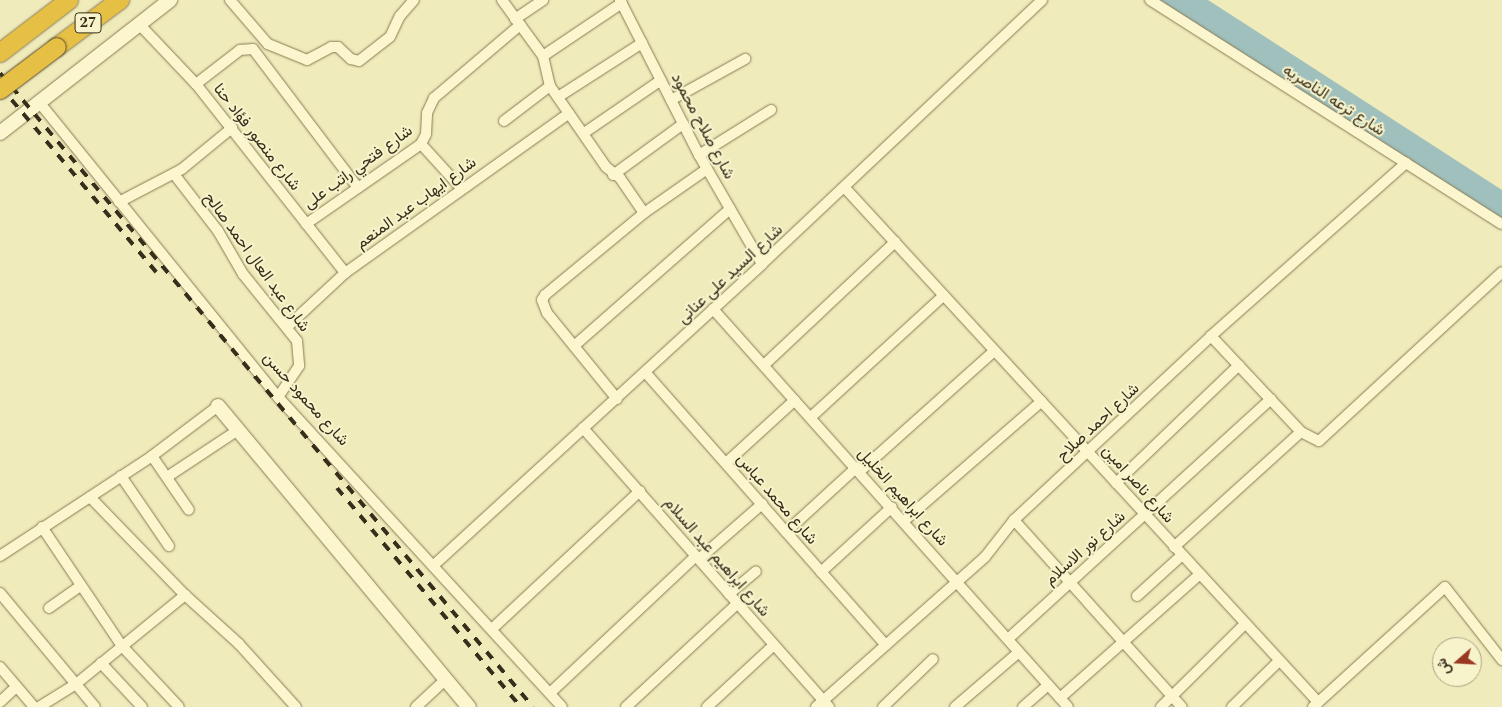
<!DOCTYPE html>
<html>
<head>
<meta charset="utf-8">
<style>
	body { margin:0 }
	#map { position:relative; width:1502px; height:707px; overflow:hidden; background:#f0ebbb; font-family:Spectral,Vazirmatn,serif }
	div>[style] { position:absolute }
	.water>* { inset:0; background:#9fc0bd }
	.roads { filter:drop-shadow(0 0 1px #887a54) drop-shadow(0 0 1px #887a54) }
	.street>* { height:10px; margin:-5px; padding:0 5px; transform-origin:5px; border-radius:5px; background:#fbf6ce }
	.secondary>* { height:14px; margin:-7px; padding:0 7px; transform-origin:7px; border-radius:7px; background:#fbf6ce }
	.highway>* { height:18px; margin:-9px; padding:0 9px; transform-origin:9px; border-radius:9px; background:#e6c044 }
	.rail>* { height:4px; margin-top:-2px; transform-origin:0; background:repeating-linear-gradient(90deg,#362d1a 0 9px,transparent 0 18px) }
	.bridges { filter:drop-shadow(0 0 1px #554629) drop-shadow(0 0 1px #554629) }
	.highway-bridge>* { height:18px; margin:-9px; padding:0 9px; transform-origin:9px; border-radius:9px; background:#e6c044 }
	span { translate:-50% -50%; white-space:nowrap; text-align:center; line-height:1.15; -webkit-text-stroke:4px #f7f3cb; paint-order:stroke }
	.shield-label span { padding:1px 4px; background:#f7f3cb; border:1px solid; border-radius:4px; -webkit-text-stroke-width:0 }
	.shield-label { font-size:15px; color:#362d1a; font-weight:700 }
	.street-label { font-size:16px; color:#362d1a }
	.north { position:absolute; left:1432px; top:637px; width:50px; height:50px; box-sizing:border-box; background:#f7f3cb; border:1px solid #aaa484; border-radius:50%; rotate:251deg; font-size:14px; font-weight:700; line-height:20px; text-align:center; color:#362d1a }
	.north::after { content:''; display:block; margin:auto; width:18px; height:22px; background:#9a3821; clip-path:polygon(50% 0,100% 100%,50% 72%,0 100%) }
</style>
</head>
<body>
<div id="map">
	<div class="water">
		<div style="clip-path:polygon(1155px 0,1208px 0,1502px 190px,1502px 218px)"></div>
	</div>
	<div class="roads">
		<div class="street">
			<div style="left:230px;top:0;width:58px;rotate:49.2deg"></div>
			<div style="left:268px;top:44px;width:42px;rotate:22.3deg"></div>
			<div style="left:307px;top:60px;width:27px;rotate:-28deg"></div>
			<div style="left:331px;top:47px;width:7px"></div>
			<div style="left:338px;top:47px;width:18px;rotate:43deg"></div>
			<div style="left:351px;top:59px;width:8px;rotate:14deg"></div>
			<div style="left:359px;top:61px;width:39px;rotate:-38deg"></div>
			<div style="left:390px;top:37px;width:23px;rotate:-65deg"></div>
			<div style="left:400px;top:16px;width:21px;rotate:-49deg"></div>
			<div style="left:502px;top:0;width:69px;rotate:53.8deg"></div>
			<div style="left:543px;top:56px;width:31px;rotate:77deg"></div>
			<div style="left:550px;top:86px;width:98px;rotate:55.3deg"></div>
			<div style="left:606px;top:167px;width:18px;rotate:38deg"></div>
			<div style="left:620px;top:178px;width:42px;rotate:55.6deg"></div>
			<div style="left:620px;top:0;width:174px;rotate:63deg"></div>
			<div style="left:699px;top:155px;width:126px;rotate:60deg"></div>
			<div style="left:1150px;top:0;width:417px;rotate:32.5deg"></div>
			<div style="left:515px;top:19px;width:34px;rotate:-34deg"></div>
			<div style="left:139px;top:24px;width:83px;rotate:46.5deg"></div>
			<div style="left:196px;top:84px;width:241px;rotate:51.7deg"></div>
			<div style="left:543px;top:56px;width:95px;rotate:-33.9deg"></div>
			<div style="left:196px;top:84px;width:56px;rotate:-37.7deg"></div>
			<div style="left:240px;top:50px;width:13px;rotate:-4deg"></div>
			<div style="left:253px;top:49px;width:174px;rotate:52.9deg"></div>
			<div style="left:558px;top:97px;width:100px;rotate:-32.7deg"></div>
			<div style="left:671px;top:100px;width:85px;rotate:-29deg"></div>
			<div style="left:39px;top:102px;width:380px;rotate:51deg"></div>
			<div style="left:278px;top:397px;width:420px;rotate:47.5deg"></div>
			<div style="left:504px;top:121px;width:58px;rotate:-37.3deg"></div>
			<div style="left:584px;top:133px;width:93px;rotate:-34.5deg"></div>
			<div style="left:421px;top:144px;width:59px;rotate:47.7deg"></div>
			<div style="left:699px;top:155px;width:85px;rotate:-32deg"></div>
			<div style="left:174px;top:174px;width:72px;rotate:52.3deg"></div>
			<div style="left:218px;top:231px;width:50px;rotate:59.8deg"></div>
			<div style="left:243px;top:274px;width:86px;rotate:51.1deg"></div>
			<div style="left:297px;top:341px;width:25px;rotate:85deg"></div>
			<div style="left:299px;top:366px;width:37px;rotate:124deg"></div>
			<div style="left:613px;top:175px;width:87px;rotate:-36.1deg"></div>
			<div style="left:845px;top:188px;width:699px;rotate:47.38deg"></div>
			<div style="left:119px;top:202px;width:71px;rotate:-27.6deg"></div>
			<div style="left:182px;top:169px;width:65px;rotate:-39.4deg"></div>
			<div style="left:306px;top:224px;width:140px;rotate:-34.8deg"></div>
			<div style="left:421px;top:144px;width:11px;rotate:-63deg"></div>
			<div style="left:426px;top:134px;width:21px;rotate:-87deg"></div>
			<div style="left:427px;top:113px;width:17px;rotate:-65deg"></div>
			<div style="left:434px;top:98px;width:113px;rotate:-40.3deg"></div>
			<div style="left:713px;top:309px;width:533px;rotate:48.27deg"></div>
			<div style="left:288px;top:326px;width:78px;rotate:-42.9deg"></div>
			<div style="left:345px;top:273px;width:275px;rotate:-35.5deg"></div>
			<div style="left:1211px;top:336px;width:132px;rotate:46.8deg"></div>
			<div style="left:1301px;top:432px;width:20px;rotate:27deg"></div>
			<div style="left:1319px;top:441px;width:249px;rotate:-42.7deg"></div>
			<div style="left:574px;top:346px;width:208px;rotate:-41.3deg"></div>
			<div style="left:764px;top:365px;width:180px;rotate:-43.2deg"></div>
			<div style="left:645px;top:372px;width:364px;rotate:48.6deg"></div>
			<div style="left:617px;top:399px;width:111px;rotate:-129.1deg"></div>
			<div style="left:547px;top:313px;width:14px;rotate:-111deg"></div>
			<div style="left:542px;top:300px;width:6px;rotate:-59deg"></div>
			<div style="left:545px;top:295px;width:129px;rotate:-39.6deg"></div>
			<div style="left:644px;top:213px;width:77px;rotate:-34.9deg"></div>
			<div style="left:811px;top:417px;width:180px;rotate:-42.5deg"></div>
			<div style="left:583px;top:428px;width:372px;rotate:48.6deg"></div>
			<div style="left:152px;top:456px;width:65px;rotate:55.6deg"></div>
			<div style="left:726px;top:463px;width:93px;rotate:-42.4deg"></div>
			<div style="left:860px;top:471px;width:180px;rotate:-41.8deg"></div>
			<div style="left:121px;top:476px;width:85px;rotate:55.6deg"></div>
			<div style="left:167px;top:477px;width:85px;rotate:-33.5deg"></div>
			<div style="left:1116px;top:483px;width:170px;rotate:-43.8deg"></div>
			<div style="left:90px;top:497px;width:136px;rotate:45.9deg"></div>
			<div style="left:185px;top:595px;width:73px;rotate:42.2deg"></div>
			<div style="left:239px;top:644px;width:85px;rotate:47.9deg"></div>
			<div style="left:905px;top:520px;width:181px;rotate:-41deg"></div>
			<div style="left:1014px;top:520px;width:251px;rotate:48.1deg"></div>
			<div style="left:42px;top:527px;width:143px;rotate:56.1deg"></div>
			<div style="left:122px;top:646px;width:83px;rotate:46.9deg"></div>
			<div style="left:786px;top:532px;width:96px;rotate:-42.5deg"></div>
			<div style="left:1174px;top:547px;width:171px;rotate:-42.2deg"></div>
			<div style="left:0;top:556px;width:182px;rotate:-33.3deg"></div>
			<div style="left:152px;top:456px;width:83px;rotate:-37.1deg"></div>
			<div style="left:699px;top:559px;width:84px;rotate:-41.1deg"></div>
			<div style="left:434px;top:565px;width:445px;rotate:-42.5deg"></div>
			<div style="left:762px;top:264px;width:385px;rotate:-43.3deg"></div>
			<div style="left:821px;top:572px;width:96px;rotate:-42.5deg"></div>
			<div style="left:0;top:593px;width:148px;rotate:50.2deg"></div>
			<div style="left:729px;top:594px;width:35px;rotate:-40deg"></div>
			<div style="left:1137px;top:596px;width:61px;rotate:-42.3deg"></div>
			<div style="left:49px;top:608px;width:37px;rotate:-35deg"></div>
			<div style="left:493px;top:628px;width:201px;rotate:-43deg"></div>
			<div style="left:1008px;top:639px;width:356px;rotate:-42.4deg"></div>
			<div style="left:101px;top:663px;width:60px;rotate:47deg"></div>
			<div style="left:0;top:667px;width:52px;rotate:49.6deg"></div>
			<div style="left:550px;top:693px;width:200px;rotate:-43.2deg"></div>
			<div style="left:1060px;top:698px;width:187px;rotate:-41.5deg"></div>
			<div style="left:0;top:702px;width:22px;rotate:-43deg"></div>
			<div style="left:39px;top:707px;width:44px;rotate:-31.9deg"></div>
			<div style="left:76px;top:684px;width:141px;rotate:-39.2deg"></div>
			<div style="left:416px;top:707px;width:40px;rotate:-43deg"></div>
			<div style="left:626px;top:707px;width:153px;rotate:-42.9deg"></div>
			<div style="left:707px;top:707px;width:91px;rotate:-42.8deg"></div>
			<div style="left:816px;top:707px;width:226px;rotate:-41.6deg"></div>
			<div style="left:985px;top:557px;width:47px;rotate:-51.9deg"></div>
			<div style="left:1014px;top:520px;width:270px;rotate:-43deg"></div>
			<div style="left:1211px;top:336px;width:261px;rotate:-41.6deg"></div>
			<div style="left:883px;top:707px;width:69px;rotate:-43.8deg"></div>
			<div style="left:955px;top:707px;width:84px;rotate:-40.7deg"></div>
			<div style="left:1023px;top:707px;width:33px;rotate:-41deg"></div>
			<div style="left:1161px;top:707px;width:118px;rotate:-44.7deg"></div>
			<div style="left:1232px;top:707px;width:66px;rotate:-44.4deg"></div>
			<div style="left:1313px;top:707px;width:178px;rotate:-42.3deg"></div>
			<div style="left:1445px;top:587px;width:93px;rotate:52deg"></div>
		</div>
		<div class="secondary">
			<div style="left:0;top:133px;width:216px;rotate:-38deg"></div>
			<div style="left:218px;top:406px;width:392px;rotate:50.2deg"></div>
		</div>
		<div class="highway">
			<div style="left:57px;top:47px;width:79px;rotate:-36.7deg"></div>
			<div style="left:0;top:53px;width:87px;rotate:-37.5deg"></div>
		</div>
	</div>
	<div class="rail">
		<div style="left:0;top:73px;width:828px;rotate:49.95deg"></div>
		<div style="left:0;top:86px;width:243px;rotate:50deg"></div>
		<div style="left:337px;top:488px;width:286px;rotate:50deg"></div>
	</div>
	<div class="bridges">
		<div class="highway-bridge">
			<div style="left:0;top:90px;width:71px;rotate:-37deg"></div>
		</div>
	</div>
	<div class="shield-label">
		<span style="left:88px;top:23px">27</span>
	</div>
	<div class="street-label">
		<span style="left:1334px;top:100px;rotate:33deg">شارع ترعه الناصريه</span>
		<span style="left:703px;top:126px;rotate:62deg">شارع صلاح محمود</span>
		<span style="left:257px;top:137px;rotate:52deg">شارع منصور فؤاد حنا</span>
		<span style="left:358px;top:167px;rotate:-36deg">شارع فتحي راتب على</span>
		<span style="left:416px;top:203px;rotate:-36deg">شارع ايهاب عبد المنعم</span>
		<span style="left:257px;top:262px;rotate:54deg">شارع عبد العال احمد صالح</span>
		<span style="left:730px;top:274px;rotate:-43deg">شارع السيد على عنانى</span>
		<span style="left:306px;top:399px;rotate:48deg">شارع محمود حسن</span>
		<span style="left:1098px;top:422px;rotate:-43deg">شارع احمد صلاح</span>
		<span style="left:1138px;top:484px;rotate:48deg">شارع ناصر امين</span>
		<span style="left:903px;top:497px;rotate:48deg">شارع ابراهيم الخليل</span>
		<span style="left:777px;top:499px;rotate:49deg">شارع محمد عباس</span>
		<span style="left:1085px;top:548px;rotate:-42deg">شارع نور الاسلام</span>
		<span style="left:717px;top:557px;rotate:49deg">شارع ابراهيم عبد السلام</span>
	</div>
	<div class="north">ش</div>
</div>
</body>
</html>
